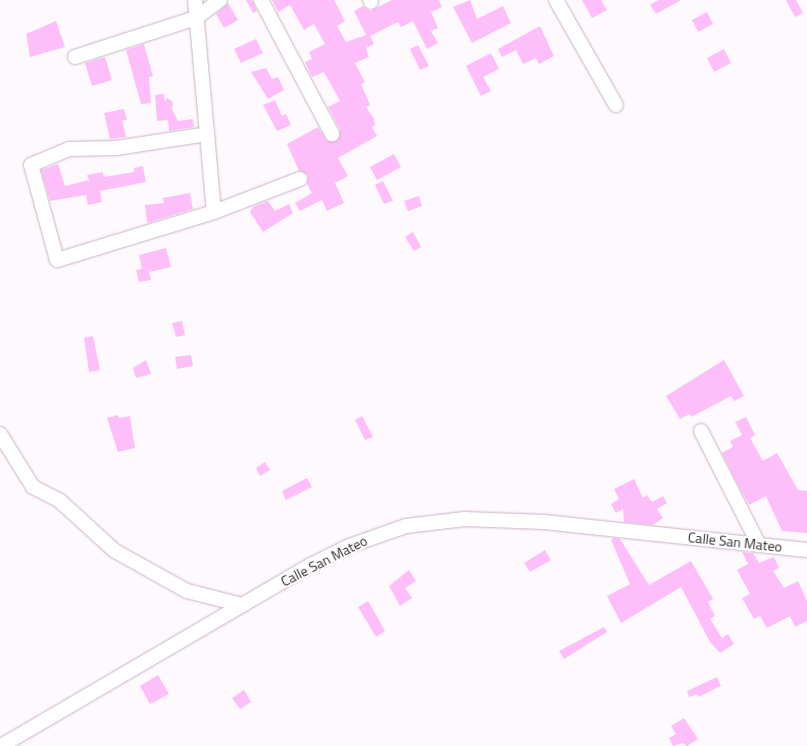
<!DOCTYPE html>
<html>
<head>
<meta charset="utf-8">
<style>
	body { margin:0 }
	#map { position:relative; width:807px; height:746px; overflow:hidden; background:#fef9fd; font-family:"Titillium Web",sans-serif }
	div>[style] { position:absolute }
	.building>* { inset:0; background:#febef9 }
	.roads { filter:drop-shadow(0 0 1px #c8b2c6) drop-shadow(0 0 1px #c8b2c6) }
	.minor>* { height:14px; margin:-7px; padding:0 7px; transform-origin:7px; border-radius:7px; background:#fff }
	span { translate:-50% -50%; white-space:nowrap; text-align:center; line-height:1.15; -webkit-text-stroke:4px #fff; paint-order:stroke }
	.street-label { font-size:14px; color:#332b32 }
</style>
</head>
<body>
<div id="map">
	<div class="building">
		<div style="clip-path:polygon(246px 0,252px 0,257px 11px,253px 13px)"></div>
		<div style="clip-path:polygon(272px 0,334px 0,345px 21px,337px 26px,346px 42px,366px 35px,354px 11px,363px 6px,370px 11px,392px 0,439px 0,442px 7px,431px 12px,438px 28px,431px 31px,438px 43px,427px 49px,413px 21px,401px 27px,398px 22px,370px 36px,374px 44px,366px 48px,369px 57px,355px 63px,365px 82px,361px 84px,370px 105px,366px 107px,374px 119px,375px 125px,372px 127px,377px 136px,338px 158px,348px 176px,335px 183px,344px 203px,327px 211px,322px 200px,300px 211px,295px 203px,312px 193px,307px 184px,308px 175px,299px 171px,287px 144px,318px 127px,327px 141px,336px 141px,340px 130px,328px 107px,340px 101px,324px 72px,312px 77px,305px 62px,312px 59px,309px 52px,325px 44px,314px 24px,304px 30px,290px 5px,278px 12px)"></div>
		<div style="clip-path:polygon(470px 0,477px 19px,503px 6px,511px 23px,472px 43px,453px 7px)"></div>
		<div style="clip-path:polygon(582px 0,601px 0,607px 10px,592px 18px)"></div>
		<div style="clip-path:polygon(658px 0,681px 0,656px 14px,650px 5px)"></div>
		<div style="clip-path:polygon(786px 0,796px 0,803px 13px,795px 17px)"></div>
		<div style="clip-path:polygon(228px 3px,238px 20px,224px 28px,216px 14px)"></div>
		<div style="clip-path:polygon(707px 12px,713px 24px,698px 32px,692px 20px)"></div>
		<div style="clip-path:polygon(56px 21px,65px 47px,30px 57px,26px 34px)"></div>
		<div style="clip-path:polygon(540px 26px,554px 56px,539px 64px,536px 58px,523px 64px,516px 50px,502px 57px,498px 49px)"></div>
		<div style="clip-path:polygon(256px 39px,263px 53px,241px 63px,234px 49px)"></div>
		<div style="clip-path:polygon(144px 44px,153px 76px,149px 77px,151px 103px,141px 104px,126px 50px)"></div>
		<div style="clip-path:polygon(418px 45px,429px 66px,420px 70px,410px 49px)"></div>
		<div style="clip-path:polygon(724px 49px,731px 63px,714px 72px,707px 58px)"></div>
		<div style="clip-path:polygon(491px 53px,499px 69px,483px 77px,491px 91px,481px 96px,466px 66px)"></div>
		<div style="clip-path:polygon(105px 57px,112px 80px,92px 86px,85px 63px)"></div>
		<div style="clip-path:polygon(266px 68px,272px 79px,278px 77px,284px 90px,268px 99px,251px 72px)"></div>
		<div style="clip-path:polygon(164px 94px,165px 102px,167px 98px,173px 102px,172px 109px,178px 121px,193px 119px,194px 127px,169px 131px,168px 120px,157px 121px,155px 95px)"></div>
		<div style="clip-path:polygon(275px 100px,282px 116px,286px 114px,291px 125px,277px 131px,263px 105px)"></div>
		<div style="clip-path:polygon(124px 109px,127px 120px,122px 120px,126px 137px,110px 139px,104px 113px)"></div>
		<div style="clip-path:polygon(394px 154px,401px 167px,377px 180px,370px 167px)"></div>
		<div style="clip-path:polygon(58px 164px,65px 186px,89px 180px,87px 175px,103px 172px,104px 177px,134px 172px,134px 168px,143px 166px,146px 182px,100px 191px,102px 202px,88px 205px,86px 195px,50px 201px,41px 170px)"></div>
		<div style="clip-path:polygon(383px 181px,393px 201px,384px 204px,375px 185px)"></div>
		<div style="clip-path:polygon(190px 193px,193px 209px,147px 223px,145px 205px,164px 203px,163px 198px)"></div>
		<div style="clip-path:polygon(419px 196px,422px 206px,408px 211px,404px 201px)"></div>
		<div style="clip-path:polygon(268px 201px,275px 211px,289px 204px,293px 213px,263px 232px,250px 212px,253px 207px)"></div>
		<div style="clip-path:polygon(413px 232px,421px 247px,414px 251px,405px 237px)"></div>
		<div style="clip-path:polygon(166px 248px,171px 267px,149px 272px,151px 280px,139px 282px,136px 270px,142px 269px,139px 255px)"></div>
		<div style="clip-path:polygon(182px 321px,185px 335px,176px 337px,172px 323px)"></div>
		<div style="clip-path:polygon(93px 336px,100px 370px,89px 372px,84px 338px)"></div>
		<div style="clip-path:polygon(191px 355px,193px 366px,177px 369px,175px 357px)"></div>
		<div style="clip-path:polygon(146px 360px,151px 374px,136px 378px,133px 368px)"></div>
		<div style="clip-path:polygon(724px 360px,744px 396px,734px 401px,731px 396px,691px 417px,690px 414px,680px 419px,666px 396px)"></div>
		<div style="clip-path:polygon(118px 415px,119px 418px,130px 416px,135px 448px,118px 452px,107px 418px)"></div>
		<div style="clip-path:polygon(362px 416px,373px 437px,365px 440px,355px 420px)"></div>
		<div style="clip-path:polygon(746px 417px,755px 435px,750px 438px,763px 461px,777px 453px,798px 490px,807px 491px,807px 533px,782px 531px,766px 496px,749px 505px,735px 479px,722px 453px,733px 447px,730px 441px,742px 435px,735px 422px)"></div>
		<div style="clip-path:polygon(265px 462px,270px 470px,260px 476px,256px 468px)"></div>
		<div style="clip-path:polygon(307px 478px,312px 487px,286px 500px,282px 491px)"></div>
		<div style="clip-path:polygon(634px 479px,643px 498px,647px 495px,652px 502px,663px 496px,667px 503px,657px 509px,663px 518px,653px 525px,624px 522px,623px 509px,616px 513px,611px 504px,619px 499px,614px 489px)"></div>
		<div style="clip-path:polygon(614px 538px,620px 539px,649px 585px,691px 561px,713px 599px,708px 602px,715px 616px,710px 619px,722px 638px,728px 634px,734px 644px,720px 653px,710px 642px,681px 587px,621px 623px,607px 596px,630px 584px,611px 540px)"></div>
		<div style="clip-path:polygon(545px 550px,551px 560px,530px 572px,524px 563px)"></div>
		<div style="clip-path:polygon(742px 552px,753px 553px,759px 563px,774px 557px,779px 568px,773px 571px,784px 588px,798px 581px,807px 601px,807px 621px,795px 627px,790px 616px,767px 628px,760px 616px,754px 619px,742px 598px,750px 594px,737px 570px,748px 564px)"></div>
		<div style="clip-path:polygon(409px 570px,416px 581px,405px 588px,412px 598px,400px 606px,389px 586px)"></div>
		<div style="clip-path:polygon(368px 601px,385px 631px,376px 637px,358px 607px)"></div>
		<div style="clip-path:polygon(604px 627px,607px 632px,564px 659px,559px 651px)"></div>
		<div style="clip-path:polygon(158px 675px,169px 694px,150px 704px,140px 686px)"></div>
		<div style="clip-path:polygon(717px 677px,721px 686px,698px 697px,697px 694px,689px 697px,687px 691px)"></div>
		<div style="clip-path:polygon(244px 690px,251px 702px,240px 709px,232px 698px)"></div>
		<div style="clip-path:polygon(684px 718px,698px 739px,687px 746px,683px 743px,673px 746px,669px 738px,676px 734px,671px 726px)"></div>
	</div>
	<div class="roads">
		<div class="minor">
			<div style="left:195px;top:0;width:135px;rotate:84.9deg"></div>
			<div style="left:207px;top:134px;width:78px;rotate:84.9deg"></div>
			<div style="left:214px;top:212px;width:164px;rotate:163deg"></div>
			<div style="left:57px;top:260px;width:98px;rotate:-105.3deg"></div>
			<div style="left:31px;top:165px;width:41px;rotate:-22.8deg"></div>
			<div style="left:69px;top:149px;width:47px;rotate:-1.2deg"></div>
			<div style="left:116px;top:148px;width:92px;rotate:-8.7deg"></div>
			<div style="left:261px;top:0;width:152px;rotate:62.1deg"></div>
			<div style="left:370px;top:0;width:2px;rotate:63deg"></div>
			<div style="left:556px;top:0;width:121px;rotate:60.3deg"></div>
			<div style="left:75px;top:57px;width:127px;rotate:-17.9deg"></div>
			<div style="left:196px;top:18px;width:30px;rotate:-37deg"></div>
			<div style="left:214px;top:212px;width:92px;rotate:-21deg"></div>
			<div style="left:701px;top:431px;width:128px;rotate:63deg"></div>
			<div style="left:0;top:434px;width:62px;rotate:58.1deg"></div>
			<div style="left:33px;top:487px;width:30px;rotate:27deg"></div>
			<div style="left:60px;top:501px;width:74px;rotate:42.3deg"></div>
			<div style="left:115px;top:551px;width:82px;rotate:29.1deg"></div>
			<div style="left:187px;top:591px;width:57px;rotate:14.3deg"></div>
			<div style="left:1px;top:746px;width:359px;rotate:-30.3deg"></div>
			<div style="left:311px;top:565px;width:42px;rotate:-26.6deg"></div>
			<div style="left:349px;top:546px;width:60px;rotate:-19.3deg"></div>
			<div style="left:406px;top:526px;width:59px;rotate:-6.8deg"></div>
			<div style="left:465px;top:519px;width:79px;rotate:2.2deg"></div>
			<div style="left:544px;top:522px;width:264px;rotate:6.1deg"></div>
		</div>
	</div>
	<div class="street-label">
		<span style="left:735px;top:542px;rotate:6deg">Calle San Mateo</span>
		<span style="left:324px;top:561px;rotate:-27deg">Calle San Mateo</span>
	</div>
</div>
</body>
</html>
